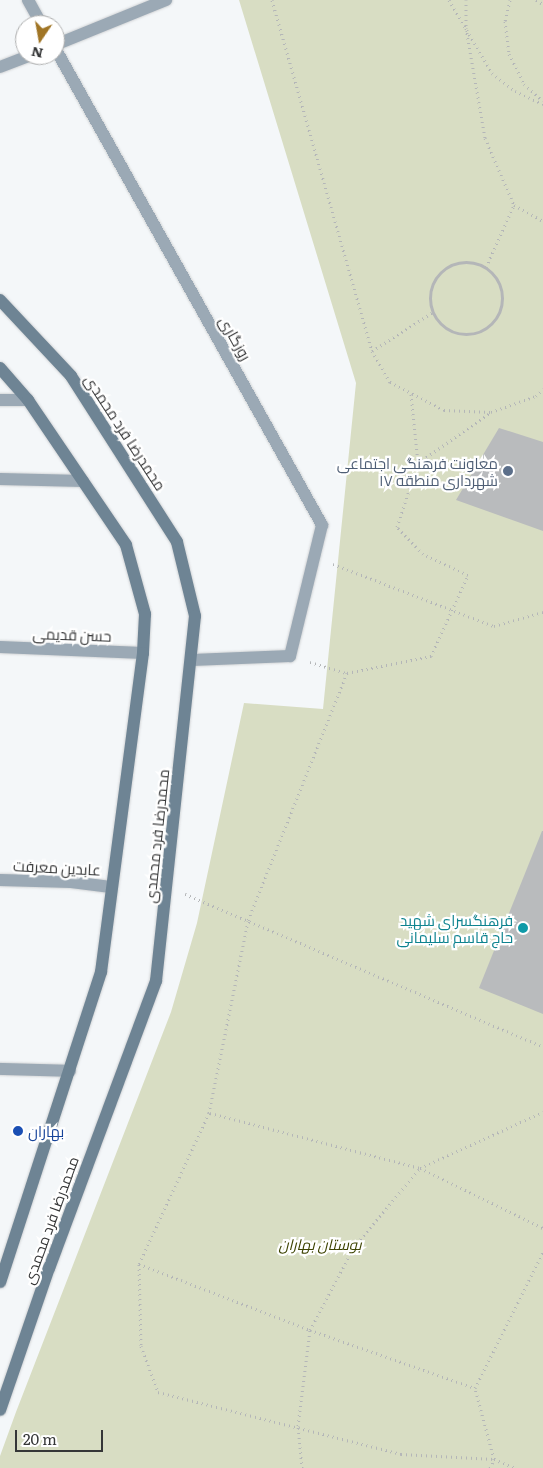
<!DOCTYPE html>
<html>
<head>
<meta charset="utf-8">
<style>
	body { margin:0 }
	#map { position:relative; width:543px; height:1468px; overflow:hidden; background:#f4f7f9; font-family:Literata,Cairo,serif }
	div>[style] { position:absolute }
	.green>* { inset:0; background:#d8ddc3 }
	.building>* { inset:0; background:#b9bbbd }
	.path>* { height:3px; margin-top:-1.5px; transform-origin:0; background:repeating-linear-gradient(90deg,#b4b6b8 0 1px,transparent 0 5px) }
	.path>.ring { margin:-1.5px; padding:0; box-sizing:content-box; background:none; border:3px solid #b4b6b8; border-radius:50% }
	.roads { filter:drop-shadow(0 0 1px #d2d4d6) drop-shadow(0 0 1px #d2d4d6) }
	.street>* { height:12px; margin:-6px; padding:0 6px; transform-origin:6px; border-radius:6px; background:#9ba9b5 }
	.secondary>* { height:12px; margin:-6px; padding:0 6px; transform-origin:6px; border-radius:6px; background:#6e8494 }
	.dots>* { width:14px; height:14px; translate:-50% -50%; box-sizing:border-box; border:2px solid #fff; border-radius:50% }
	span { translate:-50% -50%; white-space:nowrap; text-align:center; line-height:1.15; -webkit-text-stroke:4.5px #fff; paint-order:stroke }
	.street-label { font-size:15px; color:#353637 }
	.service-label { font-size:15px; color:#4e5e75 }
	.right { translate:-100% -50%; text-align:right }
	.culture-label { font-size:15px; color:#0d838f }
	.transit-label { font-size:15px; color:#164399 }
	.left { translate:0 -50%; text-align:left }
	.park-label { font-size:15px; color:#3d4301; font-style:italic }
	.north { position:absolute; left:15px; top:15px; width:50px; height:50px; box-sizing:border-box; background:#fff; border:1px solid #aeafaf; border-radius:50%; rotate:192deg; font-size:14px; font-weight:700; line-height:20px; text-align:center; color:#353637 }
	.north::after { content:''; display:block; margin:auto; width:18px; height:22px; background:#a07525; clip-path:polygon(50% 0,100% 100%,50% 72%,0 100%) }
	.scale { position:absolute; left:15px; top:1430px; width:88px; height:22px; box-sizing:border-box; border:2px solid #353637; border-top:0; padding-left:6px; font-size:15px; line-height:18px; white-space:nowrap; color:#353637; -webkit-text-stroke:4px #fff; paint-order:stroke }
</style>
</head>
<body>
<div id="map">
	<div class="green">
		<div style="clip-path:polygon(239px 0,543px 0,543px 1468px,0 1468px,0 1456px,16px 1412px,171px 1012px,197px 923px,244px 703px,323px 709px,356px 383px)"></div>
	</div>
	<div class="building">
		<div style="clip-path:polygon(499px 428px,543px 442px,543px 531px,456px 500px)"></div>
		<div style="clip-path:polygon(542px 831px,543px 831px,543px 1014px,479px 988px)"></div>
	</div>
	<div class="path">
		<div style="left:272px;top:0;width:365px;rotate:74.1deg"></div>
		<div style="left:372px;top:351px;width:36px;rotate:60deg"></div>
		<div style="left:390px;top:382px;width:61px;rotate:27.4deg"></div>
		<div style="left:444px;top:410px;width:47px;rotate:2.4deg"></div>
		<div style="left:491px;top:412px;width:48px;rotate:-19.6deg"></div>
		<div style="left:536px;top:396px;width:10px;rotate:-45deg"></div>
		<div style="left:449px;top:0;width:85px;rotate:59.5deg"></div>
		<div style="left:492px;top:73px;width:29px;rotate:38deg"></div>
		<div style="left:515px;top:91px;width:31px;rotate:25deg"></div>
		<div style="left:466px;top:0;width:28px;rotate:90deg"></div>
		<div style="left:466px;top:28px;width:112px;rotate:80.2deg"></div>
		<div style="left:485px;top:138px;width:73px;rotate:66.6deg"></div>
		<div style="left:514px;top:205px;width:33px;rotate:29deg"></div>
		<div style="left:510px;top:0;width:22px;rotate:103deg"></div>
		<div style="left:505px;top:21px;width:33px;rotate:83deg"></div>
		<div style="left:509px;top:54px;width:34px;rotate:63deg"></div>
		<div style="left:524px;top:84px;width:25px;rotate:42deg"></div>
		<div style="left:536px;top:0;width:8px;rotate:30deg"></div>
		<div class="ring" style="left:430px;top:262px;width:69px;height:69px"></div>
		<div style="left:486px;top:267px;width:68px;rotate:-65.7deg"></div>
		<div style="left:372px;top:351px;width:72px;rotate:-32.6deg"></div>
		<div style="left:411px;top:394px;width:69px;rotate:84.2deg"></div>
		<div style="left:333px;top:564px;width:173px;rotate:21.1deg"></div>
		<div style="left:494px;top:626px;width:51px;rotate:-15.9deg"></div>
		<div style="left:310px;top:662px;width:39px;rotate:17deg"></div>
		<div style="left:347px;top:673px;width:86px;rotate:-11.4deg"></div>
		<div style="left:431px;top:656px;width:89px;rotate:-65.4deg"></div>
		<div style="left:468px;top:575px;width:50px;rotate:-155deg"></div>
		<div style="left:423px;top:554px;width:37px;rotate:-134deg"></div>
		<div style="left:397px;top:527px;width:67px;rotate:-71.8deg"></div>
		<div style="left:418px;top:463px;width:88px;rotate:-34.8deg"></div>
		<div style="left:347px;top:673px;width:267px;rotate:111.8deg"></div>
		<div style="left:248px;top:921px;width:196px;rotate:101.5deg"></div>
		<div style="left:209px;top:1113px;width:166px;rotate:114.9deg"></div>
		<div style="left:139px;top:1264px;width:82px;rotate:88.6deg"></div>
		<div style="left:141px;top:1346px;width:49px;rotate:69.7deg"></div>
		<div style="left:158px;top:1392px;width:251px;rotate:14.3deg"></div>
		<div style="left:401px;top:1454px;width:93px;rotate:3.1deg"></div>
		<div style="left:494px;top:1459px;width:23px;rotate:23deg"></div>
		<div style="left:185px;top:894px;width:389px;rotate:23.1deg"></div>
		<div style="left:210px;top:1113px;width:217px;rotate:14.7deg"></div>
		<div style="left:420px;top:1168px;width:137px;rotate:26deg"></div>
		<div style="left:139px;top:1264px;width:183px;rotate:21.1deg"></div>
		<div style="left:310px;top:1330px;width:175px;rotate:19.4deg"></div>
		<div style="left:302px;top:1468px;width:42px;rotate:-95.4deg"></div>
		<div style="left:298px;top:1426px;width:97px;rotate:-82.9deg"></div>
		<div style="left:310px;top:1330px;width:94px;rotate:-62.1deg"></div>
		<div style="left:354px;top:1247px;width:103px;rotate:-50.1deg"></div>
		<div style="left:420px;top:1168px;width:135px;rotate:-24.5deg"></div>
		<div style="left:490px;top:1468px;width:10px;rotate:-66deg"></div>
		<div style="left:494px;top:1459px;width:73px;rotate:-105deg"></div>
		<div style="left:475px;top:1388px;width:152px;rotate:-63.4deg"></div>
	</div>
	<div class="roads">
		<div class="street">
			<div style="left:28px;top:0;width:29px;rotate:61deg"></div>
			<div style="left:55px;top:45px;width:120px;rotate:-22.1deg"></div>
			<div style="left:55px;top:48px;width:547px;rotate:60.76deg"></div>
			<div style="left:322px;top:525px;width:135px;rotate:103.7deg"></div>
			<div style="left:290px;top:656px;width:98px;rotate:177.7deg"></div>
			<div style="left:0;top:67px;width:33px;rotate:-21deg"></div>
			<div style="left:0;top:400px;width:28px"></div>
			<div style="left:0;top:479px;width:83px;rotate:1.4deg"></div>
			<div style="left:0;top:647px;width:143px;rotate:2.4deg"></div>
			<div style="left:0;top:880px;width:71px;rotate:1.6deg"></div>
			<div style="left:71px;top:882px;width:40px;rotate:7.1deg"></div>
			<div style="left:0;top:1069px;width:70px;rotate:1.6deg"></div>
		</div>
		<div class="secondary">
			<div style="left:0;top:300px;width:104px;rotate:46.9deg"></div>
			<div style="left:71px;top:376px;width:197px;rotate:57.4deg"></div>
			<div style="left:177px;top:542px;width:76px;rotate:76.3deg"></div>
			<div style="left:195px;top:616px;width:367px;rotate:96.1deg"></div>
			<div style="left:156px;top:981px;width:306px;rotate:110.4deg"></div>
			<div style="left:49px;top:1268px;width:150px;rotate:109deg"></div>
			<div style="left:0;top:368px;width:43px;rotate:48.8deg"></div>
			<div style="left:28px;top:400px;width:175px;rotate:55.9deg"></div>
			<div style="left:126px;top:545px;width:72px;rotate:74.6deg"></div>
			<div style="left:145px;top:614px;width:39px;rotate:93deg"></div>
			<div style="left:143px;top:653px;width:322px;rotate:97.5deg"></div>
			<div style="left:101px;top:972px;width:326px;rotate:108deg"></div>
		</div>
	</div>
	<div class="dots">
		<div style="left:508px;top:471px;background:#5c6f8a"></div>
		<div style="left:523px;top:928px;background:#0f9aa8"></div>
		<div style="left:18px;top:1131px;background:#1a4fb4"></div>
	</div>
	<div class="street-label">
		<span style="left:236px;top:338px;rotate:61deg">روزگاری</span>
		<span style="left:126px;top:432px;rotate:57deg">محمدرضا فرد محمدی</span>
		<span style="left:72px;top:634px;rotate:2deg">حسن قدیمی</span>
		<span style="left:156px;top:836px;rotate:-84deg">محمدرضا فرد محمدی</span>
		<span style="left:57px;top:867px;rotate:3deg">عابدین معرفت</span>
		<span style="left:50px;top:1220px;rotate:-70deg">محمدرضا فرد محمدی</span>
	</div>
	<div class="service-label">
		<span class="right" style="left:498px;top:471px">معاونت فرهنگی اجتماعی<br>شهرداری منطقه ۱۷</span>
	</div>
	<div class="culture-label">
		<span class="right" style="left:513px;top:928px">فرهنگسرای شهید<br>حاج قاسم سلیمانی</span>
	</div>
	<div class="transit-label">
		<span class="left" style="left:28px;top:1131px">بهاران</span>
	</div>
	<div class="park-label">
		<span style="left:320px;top:1244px">بوستان بهاران</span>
	</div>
	<div class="north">N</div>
	<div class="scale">20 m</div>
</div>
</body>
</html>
